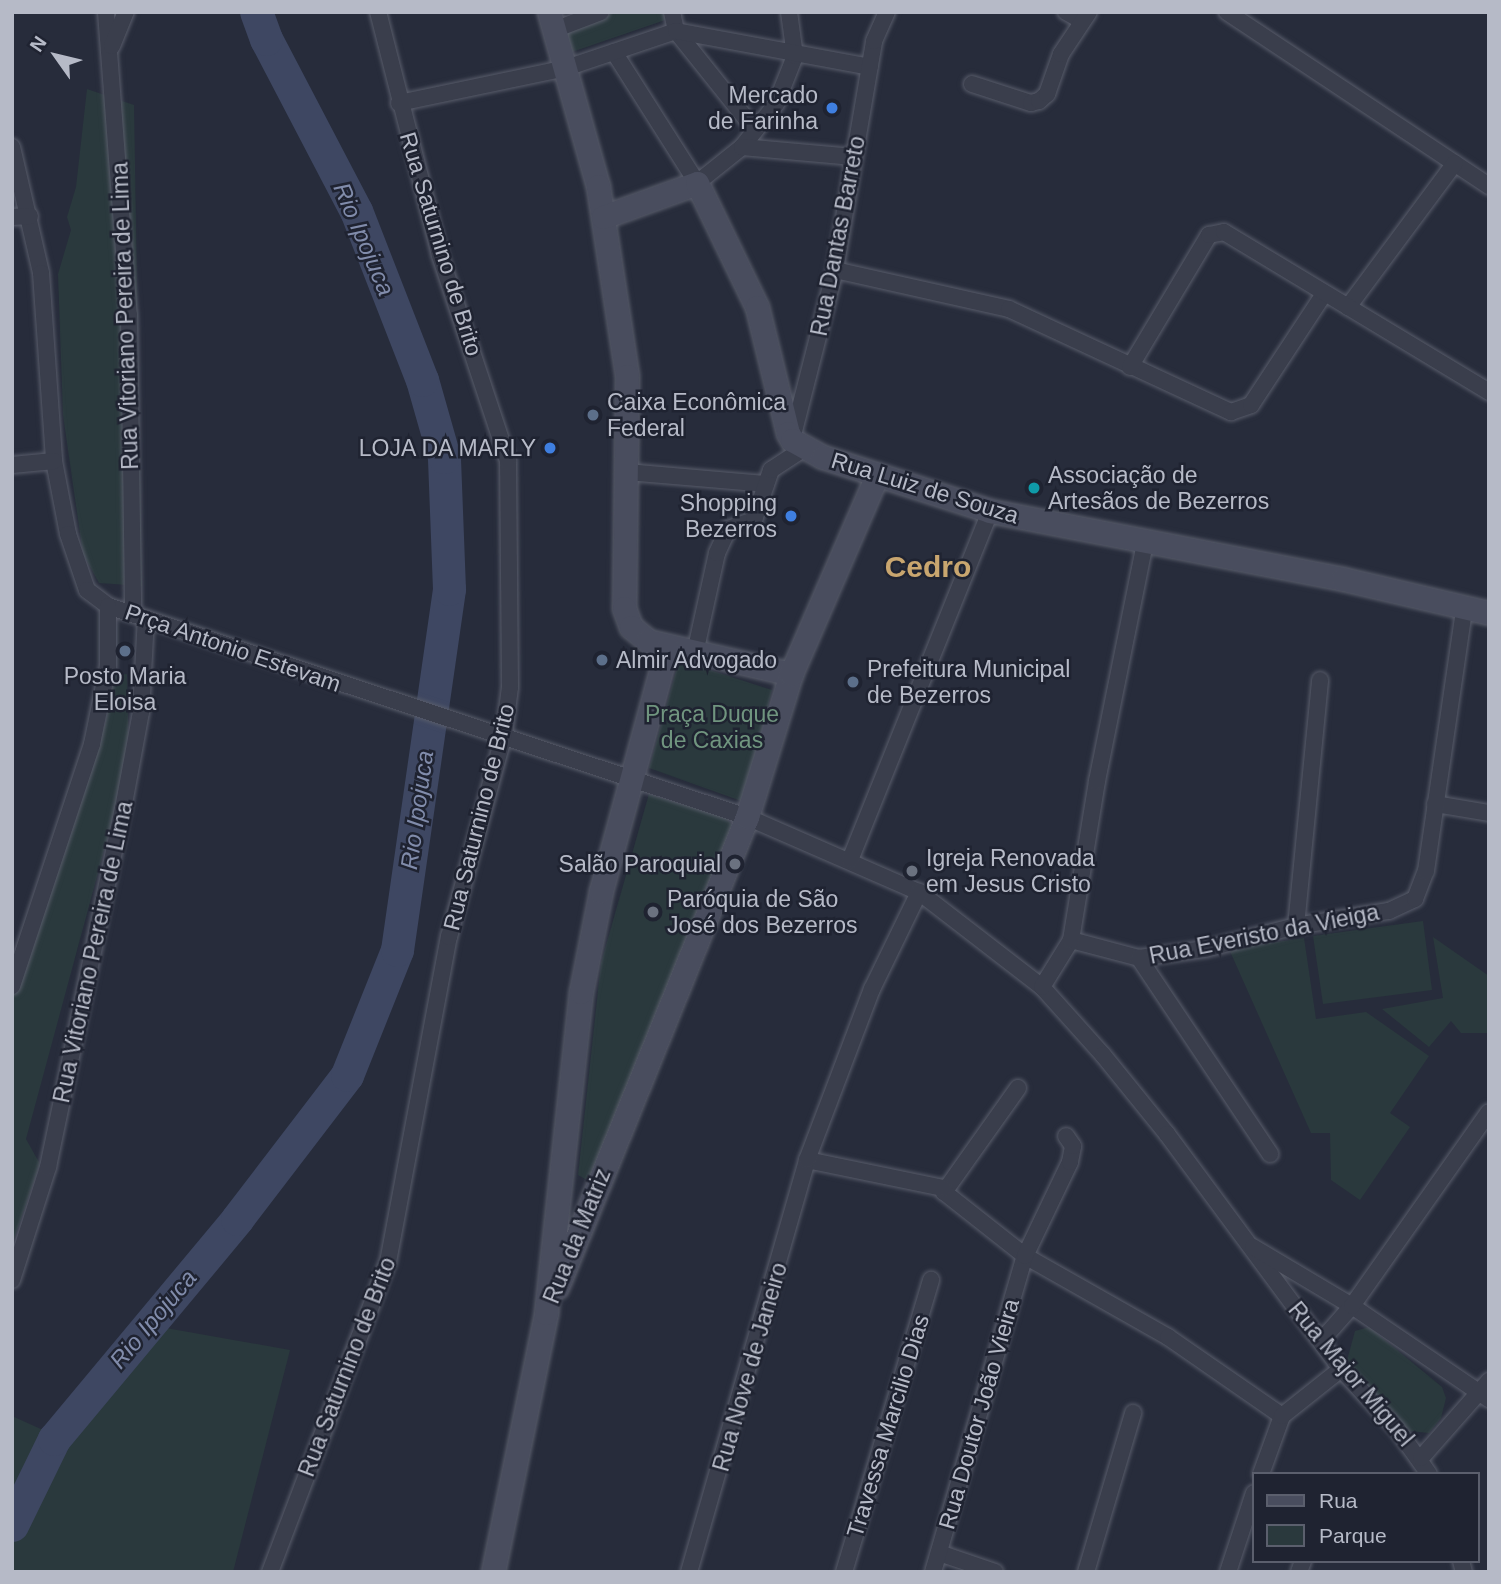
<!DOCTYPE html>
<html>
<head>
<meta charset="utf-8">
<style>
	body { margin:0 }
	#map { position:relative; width:1501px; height:1584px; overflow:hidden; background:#272c3b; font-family:Helvetica,sans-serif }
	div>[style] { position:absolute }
	.green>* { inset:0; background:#2a393d }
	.river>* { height:33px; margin:-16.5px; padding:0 16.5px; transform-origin:16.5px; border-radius:16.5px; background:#3e4762 }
	.roads { filter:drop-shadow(0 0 2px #585c6a) drop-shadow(0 0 2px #585c6a) }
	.street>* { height:16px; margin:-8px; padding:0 8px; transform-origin:8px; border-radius:8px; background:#3a3e4c }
	.secondary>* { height:23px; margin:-11.5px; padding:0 11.5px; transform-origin:11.5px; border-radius:11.5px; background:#494d5e }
	.dots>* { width:19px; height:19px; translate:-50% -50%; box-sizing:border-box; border:4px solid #1f2331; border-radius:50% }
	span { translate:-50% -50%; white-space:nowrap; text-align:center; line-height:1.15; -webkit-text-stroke:5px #1f2331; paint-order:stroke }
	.poi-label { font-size:23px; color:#b6bac7 }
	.right { translate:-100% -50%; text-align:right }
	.left { translate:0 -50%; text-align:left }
	.street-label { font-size:23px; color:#b6bac7 }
	.park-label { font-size:23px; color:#70957f }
	.water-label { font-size:24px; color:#818cab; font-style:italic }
	.district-label { font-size:30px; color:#c9a66f; font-weight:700 }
	.frame { position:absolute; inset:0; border:14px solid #b6bac7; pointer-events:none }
	.legend { position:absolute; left:1252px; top:1472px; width:228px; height:91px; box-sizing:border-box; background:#1f2331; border:2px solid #5b5f6d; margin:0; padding:9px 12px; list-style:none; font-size:21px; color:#b6bac7 }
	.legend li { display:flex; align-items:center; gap:14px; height:35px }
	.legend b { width:35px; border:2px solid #5b5f6d }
	.north { position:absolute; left:21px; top:21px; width:70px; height:70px; -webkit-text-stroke:5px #1f2331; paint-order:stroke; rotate:304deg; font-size:19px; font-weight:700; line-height:28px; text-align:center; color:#b6bac7 }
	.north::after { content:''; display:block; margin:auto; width:24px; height:32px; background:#b6bac7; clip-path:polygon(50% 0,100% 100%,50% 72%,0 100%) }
</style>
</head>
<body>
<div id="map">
	<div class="green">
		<div style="clip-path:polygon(616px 12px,669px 12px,671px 18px,569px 53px,564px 32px)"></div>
		<div style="clip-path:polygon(87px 89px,134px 105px,142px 586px,99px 583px,83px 554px,63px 415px,58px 274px,71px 230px,67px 217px,76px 187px)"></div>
		<div style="clip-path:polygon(679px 660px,772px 690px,744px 802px,649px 768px)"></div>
		<div style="clip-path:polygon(127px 674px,129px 758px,26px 1139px,40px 1164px,12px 1245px,12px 999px,105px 724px,115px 675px)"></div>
		<div style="clip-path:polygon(649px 794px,727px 818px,733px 827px,594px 1176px,585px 1179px,578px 1175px,601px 963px)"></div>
		<div style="clip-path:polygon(1423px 921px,1432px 990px,1323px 1004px,1313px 936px)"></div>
		<div style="clip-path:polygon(1433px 937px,1489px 976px,1489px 1033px,1461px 1033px,1451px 1021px,1429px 1047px,1382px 1009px,1443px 998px)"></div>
		<div style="clip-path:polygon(1304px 938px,1316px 1019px,1366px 1012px,1429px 1056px,1390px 1113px,1410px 1127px,1360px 1200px,1331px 1180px,1330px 1133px,1311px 1133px,1229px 949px)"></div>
		<div style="clip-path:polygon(149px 1325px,290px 1350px,233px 1572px,12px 1572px,12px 1527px,19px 1511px)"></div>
		<div style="clip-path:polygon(1369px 1327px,1442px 1387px,1446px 1398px,1441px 1418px,1429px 1433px,1409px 1431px,1346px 1364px,1355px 1331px)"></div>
		<div style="clip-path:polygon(12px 1416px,43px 1430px,12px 1495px)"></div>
	</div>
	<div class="river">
		<div style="left:12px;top:1525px;width:96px;rotate:-64deg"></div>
		<div style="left:54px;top:1439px;width:286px;rotate:-50.2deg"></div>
		<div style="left:237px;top:1219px;width:181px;rotate:-52.6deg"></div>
		<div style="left:347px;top:1075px;width:135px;rotate:-68.2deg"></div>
		<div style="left:397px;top:950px;width:365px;rotate:-81.8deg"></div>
		<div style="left:449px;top:589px;width:132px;rotate:-92.2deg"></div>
		<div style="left:444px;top:457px;width:80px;rotate:-105.9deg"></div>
		<div style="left:422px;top:380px;width:181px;rotate:-111.3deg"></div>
		<div style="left:356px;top:211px;width:194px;rotate:-117.6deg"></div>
		<div style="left:266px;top:39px;width:29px;rotate:-110deg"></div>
	</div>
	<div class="roads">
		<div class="street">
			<div style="left:106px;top:12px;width:304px;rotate:85.7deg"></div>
			<div style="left:129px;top:315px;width:299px;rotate:89.2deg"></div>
			<div style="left:672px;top:12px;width:19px;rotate:78deg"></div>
			<div style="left:676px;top:31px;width:127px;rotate:51.4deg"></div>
			<div style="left:1066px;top:12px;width:18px;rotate:29deg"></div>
			<div style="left:1227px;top:12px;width:315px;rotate:33.6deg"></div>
			<div style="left:554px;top:30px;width:50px;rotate:-21deg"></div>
			<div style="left:112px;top:46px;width:37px;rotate:-68deg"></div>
			<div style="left:614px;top:52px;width:155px;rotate:57.6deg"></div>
			<div style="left:697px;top:183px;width:58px;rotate:-38.7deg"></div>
			<div style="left:742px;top:147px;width:55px;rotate:-51.7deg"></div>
			<div style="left:776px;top:104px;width:52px;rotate:-68.4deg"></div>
			<div style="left:795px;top:56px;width:44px;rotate:-97.8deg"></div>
			<div style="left:972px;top:84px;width:62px;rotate:17.9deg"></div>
			<div style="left:1031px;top:103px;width:8px;rotate:-14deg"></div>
			<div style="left:1039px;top:101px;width:11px;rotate:-41deg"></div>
			<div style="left:1047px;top:94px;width:42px;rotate:-70.7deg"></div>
			<div style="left:1061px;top:54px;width:50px;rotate:-56.3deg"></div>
			<div style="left:399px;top:103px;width:171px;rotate:-11.8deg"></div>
			<div style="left:566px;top:68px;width:116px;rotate:-18.6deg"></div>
			<div style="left:676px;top:31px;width:197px;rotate:10.5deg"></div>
			<div style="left:12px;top:147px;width:129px;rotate:77deg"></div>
			<div style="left:41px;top:273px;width:188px;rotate:86deg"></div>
			<div style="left:54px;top:461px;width:74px;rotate:79.1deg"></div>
			<div style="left:68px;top:534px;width:59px;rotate:71.3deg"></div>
			<div style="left:87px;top:590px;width:26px;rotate:37deg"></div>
			<div style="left:108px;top:606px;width:673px;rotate:18.27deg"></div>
			<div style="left:747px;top:817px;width:188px;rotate:23.6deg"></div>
			<div style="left:919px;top:892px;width:155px;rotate:37.7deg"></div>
			<div style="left:1042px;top:987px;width:91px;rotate:48.1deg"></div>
			<div style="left:1103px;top:1055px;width:102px;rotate:51deg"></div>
			<div style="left:1167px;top:1134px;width:292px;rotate:53.5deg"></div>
			<div style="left:1341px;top:1369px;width:82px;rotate:47deg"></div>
			<div style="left:1397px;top:1429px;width:55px;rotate:54.6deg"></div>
			<div style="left:742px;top:147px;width:112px;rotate:5.1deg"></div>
			<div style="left:12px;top:217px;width:18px;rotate:-3deg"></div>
			<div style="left:835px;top:270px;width:178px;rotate:12.6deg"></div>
			<div style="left:1009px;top:309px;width:245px;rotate:24.9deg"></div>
			<div style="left:1231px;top:412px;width:21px;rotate:-19deg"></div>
			<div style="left:1251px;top:405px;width:133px;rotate:-56.7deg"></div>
			<div style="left:1348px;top:307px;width:179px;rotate:-53.4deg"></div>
			<div style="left:1130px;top:367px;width:154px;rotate:-59.1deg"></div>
			<div style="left:1209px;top:235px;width:15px;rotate:-11deg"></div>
			<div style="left:1224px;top:232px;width:310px;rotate:31.1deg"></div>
			<div style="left:792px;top:439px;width:174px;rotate:-75.7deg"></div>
			<div style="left:835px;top:270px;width:232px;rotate:-80.3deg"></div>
			<div style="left:874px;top:41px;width:32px;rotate:-66deg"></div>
			<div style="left:12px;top:465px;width:42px;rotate:-5.4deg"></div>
			<div style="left:626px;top:472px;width:140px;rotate:4.9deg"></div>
			<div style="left:695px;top:653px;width:102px;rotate:-77.6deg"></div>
			<div style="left:717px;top:553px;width:26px;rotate:-65deg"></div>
			<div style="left:728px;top:529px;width:28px;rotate:-19deg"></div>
			<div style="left:754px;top:520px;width:53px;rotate:-71.2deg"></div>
			<div style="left:771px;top:470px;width:42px;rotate:-33.3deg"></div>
			<div style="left:1435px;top:804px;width:55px;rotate:9.5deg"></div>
			<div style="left:850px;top:860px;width:376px;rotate:-68.1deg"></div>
			<div style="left:1296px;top:926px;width:247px;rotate:-84.4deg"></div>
			<div style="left:1071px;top:940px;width:70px;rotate:14.8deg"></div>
			<div style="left:1139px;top:958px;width:67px;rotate:-7.8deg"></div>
			<div style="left:1205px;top:949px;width:94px;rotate:-14.2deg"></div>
			<div style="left:1296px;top:926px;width:94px;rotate:-9.2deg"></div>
			<div style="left:1389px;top:911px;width:29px;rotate:-25deg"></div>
			<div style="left:1415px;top:899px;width:30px;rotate:-69deg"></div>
			<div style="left:1426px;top:871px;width:265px;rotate:-81.7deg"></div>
			<div style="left:1139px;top:958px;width:236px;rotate:56.2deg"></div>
			<div style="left:12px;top:986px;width:255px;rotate:-71.7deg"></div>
			<div style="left:92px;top:744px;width:80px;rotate:-78.4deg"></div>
			<div style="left:108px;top:666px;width:60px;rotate:-90deg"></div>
			<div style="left:1042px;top:987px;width:55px;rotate:-58.3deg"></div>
			<div style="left:1071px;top:940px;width:161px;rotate:-80.7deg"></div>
			<div style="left:1097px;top:781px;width:244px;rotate:-78.6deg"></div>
			<div style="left:1018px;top:1088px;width:128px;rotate:125.4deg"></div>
			<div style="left:944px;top:1192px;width:103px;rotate:38.3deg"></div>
			<div style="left:1025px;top:1256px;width:164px;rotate:29.5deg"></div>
			<div style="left:1168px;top:1337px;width:139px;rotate:34.7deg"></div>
			<div style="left:807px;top:1160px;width:139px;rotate:11.6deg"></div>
			<div style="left:1253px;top:1247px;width:115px;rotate:30.8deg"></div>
			<div style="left:1352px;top:1306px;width:166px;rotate:34.2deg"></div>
			<div style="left:12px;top:1280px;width:119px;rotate:-72.3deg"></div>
			<div style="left:48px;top:1167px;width:366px;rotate:-78.2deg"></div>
			<div style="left:123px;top:809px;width:99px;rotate:-79.5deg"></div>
			<div style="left:141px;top:712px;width:94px;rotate:-87deg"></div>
			<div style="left:1321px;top:1341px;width:47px;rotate:-48.5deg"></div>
			<div style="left:1352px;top:1306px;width:237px;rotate:-54.8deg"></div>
			<div style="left:1421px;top:1458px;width:103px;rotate:-48.6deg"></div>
			<div style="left:1261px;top:1474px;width:62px;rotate:-70.1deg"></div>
			<div style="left:1282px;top:1416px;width:75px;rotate:-38.5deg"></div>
			<div style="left:939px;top:1553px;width:59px;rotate:18.7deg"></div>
			<div style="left:1461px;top:1561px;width:11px;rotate:75deg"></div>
			<div style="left:270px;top:1572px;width:332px;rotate:-69.2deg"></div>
			<div style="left:388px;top:1262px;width:331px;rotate:-79.4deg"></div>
			<div style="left:449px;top:937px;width:210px;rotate:-74.8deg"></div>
			<div style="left:504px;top:734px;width:47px;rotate:-82.7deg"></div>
			<div style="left:510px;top:687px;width:226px;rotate:-90.5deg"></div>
			<div style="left:508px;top:461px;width:217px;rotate:-108.3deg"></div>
			<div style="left:440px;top:255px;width:251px;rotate:-104.3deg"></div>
			<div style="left:689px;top:1572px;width:429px;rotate:-74deg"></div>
			<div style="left:807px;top:1160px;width:183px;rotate:-69.2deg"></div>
			<div style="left:872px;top:989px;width:108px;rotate:-64.1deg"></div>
			<div style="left:844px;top:1572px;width:305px;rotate:-73.4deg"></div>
			<div style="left:933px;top:1572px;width:329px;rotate:-73.8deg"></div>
			<div style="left:1025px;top:1256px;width:104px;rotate:-64.4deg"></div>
			<div style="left:1070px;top:1162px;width:16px;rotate:-79deg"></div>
			<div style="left:1073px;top:1146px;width:12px;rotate:-125deg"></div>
			<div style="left:1086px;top:1572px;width:166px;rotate:-73.5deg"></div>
			<div style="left:1228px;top:1572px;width:83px;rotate:-71.8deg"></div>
			<div style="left:1299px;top:1572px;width:12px;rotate:-70deg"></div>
		</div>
		<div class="secondary">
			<div style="left:549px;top:12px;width:181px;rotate:74.3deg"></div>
			<div style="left:598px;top:186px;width:192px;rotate:81.3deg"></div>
			<div style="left:627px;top:376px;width:232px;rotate:90.7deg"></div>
			<div style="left:624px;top:608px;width:20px;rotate:70deg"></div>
			<div style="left:631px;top:627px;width:22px;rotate:39deg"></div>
			<div style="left:648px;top:641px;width:147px;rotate:13deg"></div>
			<div style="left:603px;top:217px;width:100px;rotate:-19.9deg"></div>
			<div style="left:697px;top:183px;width:138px;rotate:64.2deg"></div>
			<div style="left:757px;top:307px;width:130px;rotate:76.2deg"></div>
			<div style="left:788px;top:433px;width:8px;rotate:60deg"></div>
			<div style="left:792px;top:440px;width:35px;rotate:29deg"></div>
			<div style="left:823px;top:457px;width:176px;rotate:17.9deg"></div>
			<div style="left:990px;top:511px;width:359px;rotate:10.9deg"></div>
			<div style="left:1343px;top:579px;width:150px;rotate:13.1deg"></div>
			<div style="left:557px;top:1287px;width:507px;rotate:-67.99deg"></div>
			<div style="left:747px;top:817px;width:150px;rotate:-72.9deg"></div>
			<div style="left:791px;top:674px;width:217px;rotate:-66.6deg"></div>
			<div style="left:493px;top:1572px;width:264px;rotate:-78.4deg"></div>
			<div style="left:546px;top:1313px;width:323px;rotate:-83.8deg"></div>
			<div style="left:581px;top:992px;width:103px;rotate:-78.8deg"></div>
			<div style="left:601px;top:891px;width:252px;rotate:-74.8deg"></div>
		</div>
	</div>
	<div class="dots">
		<div style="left:832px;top:108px;background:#3f7fe0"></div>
		<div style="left:593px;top:415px;background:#5c6f8a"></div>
		<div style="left:550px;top:448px;background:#3f7fe0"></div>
		<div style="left:1034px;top:488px;background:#0f9aa8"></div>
		<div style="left:791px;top:516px;background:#3f7fe0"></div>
		<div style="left:125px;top:651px;background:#5c6f8a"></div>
		<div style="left:602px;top:660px;background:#5c6f8a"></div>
		<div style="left:853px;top:682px;background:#5c6f8a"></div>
		<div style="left:735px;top:864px;background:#6b7280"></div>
		<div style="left:912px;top:871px;background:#6b7280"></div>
		<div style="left:653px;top:912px;background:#6b7280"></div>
	</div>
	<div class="poi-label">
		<span class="right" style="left:818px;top:108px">Mercado<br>de Farinha</span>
		<span class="left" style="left:607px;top:415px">Caixa Econômica<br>Federal</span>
		<span class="right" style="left:536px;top:448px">LOJA DA MARLY</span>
		<span class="left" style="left:1048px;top:488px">Associação de<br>Artesãos de Bezerros</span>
		<span class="right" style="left:777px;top:516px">Shopping<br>Bezerros</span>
		<span class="left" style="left:616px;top:660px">Almir Advogado</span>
		<span class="left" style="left:867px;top:682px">Prefeitura Municipal<br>de Bezerros</span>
		<span style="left:125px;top:689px">Posto Maria<br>Eloisa</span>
		<span class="left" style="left:926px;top:871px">Igreja Renovada<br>em Jesus Cristo</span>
		<span class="right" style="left:721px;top:864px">Salão Paroquial</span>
		<span class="left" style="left:667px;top:912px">Paróquia de São<br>José dos Bezerros</span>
	</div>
	<div class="street-label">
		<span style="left:838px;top:236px;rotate:-79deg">Rua Dantas Barreto</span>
		<span style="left:441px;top:244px;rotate:73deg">Rua Saturnino de Brito</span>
		<span style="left:125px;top:316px;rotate:-92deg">Rua Vitoriano Pereira de Lima</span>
		<span style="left:925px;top:488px;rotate:17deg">Rua Luiz de Souza</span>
		<span style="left:233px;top:648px;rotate:19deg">Prça Antonio Estevam</span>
		<span style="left:479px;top:817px;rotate:-76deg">Rua Saturnino de Brito</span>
		<span style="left:1264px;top:934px;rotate:-11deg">Rua Everisto da Vieiga</span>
		<span style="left:93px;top:952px;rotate:-78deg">Rua Vitoriano Pereira de Lima</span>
		<span style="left:577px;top:1236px;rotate:-68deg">Rua da Matriz</span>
		<span style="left:347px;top:1367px;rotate:-69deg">Rua Saturnino de Brito</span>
		<span style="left:750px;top:1367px;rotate:-74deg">Rua Nove de Janeiro</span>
		<span style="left:1351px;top:1374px;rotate:50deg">Rua Major Miguel</span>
		<span style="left:979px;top:1414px;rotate:-74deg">Rua Doutor João Vieira</span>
		<span style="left:888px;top:1426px;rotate:-73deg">Travessa Marcilio Dias</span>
	</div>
	<div class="park-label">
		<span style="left:712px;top:727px">Praça Duque<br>de Caxias</span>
	</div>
	<div class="water-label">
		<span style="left:364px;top:239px;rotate:67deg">Rio Ipojuca</span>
		<span style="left:417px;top:810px;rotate:-82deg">Rio Ipojuca</span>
		<span style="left:153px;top:1319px;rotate:-50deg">Rio Ipojuca</span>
	</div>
	<div class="district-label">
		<span style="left:928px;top:567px">Cedro</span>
	</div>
	<div class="frame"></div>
	<ul class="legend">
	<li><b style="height:9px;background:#494d5e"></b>Rua</li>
	<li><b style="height:19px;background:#2a393d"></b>Parque</li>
	</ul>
	<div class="north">N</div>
</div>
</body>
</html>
